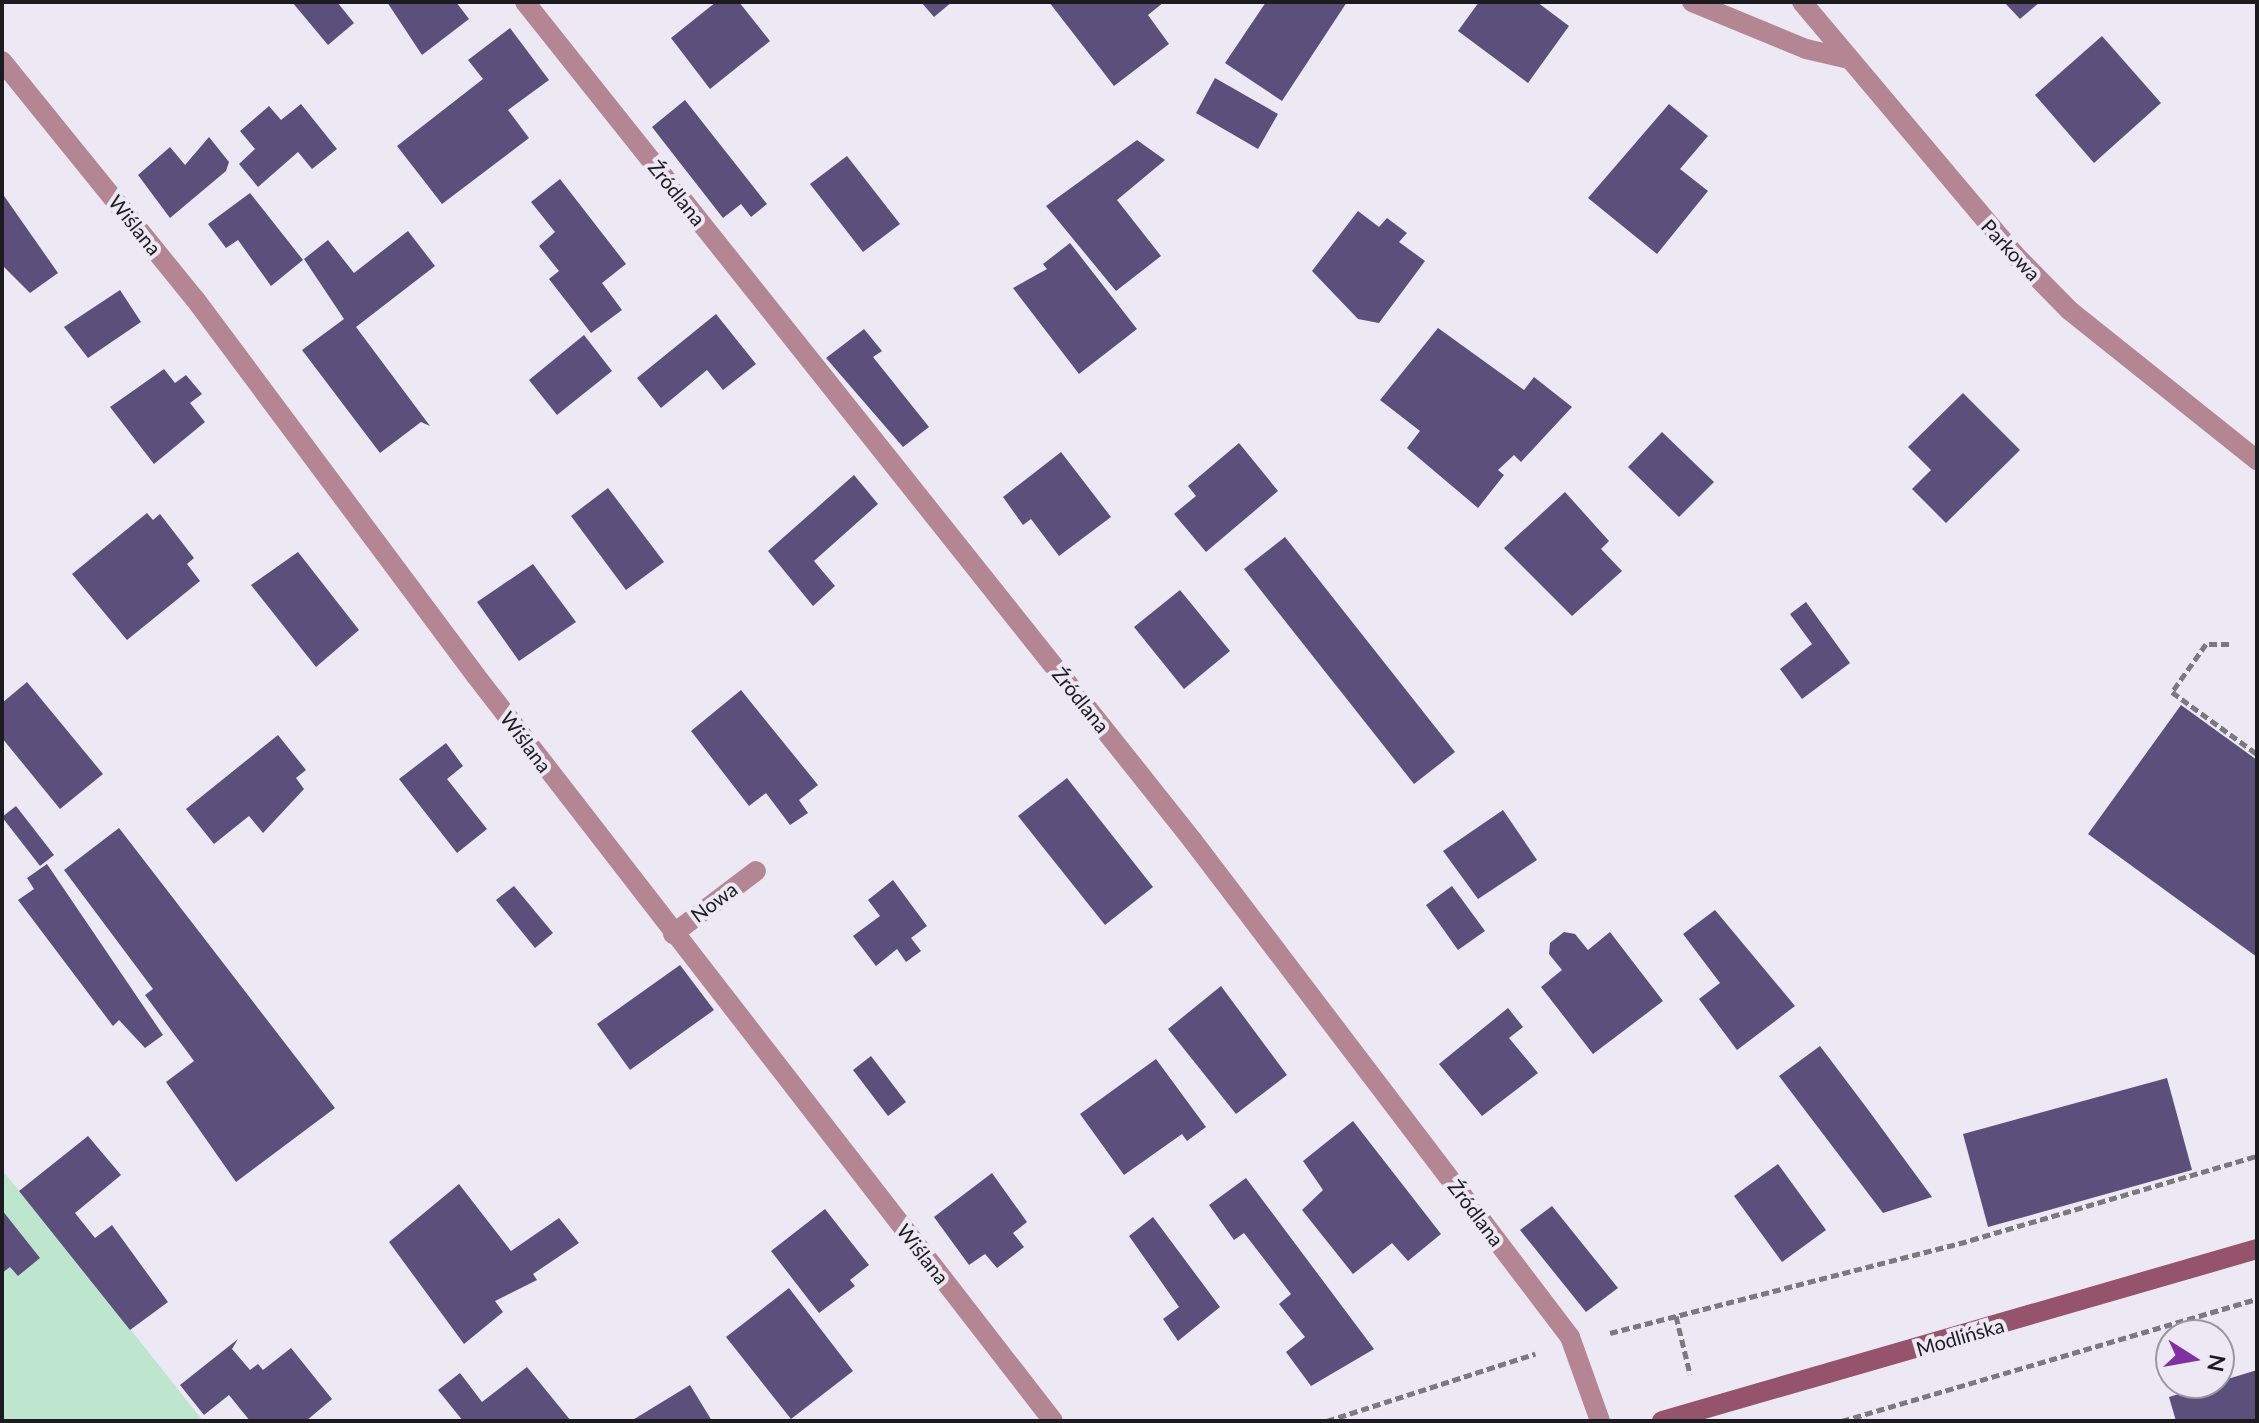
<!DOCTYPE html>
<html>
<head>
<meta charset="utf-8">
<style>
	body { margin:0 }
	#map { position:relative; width:2259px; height:1423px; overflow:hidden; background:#ece9f4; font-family:Lato,sans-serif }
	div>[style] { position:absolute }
	.green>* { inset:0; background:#bee6cf }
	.building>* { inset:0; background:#5d4f7c }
	.path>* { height:5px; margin-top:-2.5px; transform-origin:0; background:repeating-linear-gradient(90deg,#7b7980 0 8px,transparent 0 12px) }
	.service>* { height:20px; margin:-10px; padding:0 10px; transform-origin:10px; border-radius:10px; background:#b48694 }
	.minor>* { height:20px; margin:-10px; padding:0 10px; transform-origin:10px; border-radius:10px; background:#b48694 }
	.secondary>* { height:20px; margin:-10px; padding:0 10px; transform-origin:10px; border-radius:10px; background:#95546b }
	span { translate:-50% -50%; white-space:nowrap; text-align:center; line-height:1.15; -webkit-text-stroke:8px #ece9f4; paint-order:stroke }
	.street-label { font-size:20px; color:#1c1b1f }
	.frame { position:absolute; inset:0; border:4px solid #1c1b1f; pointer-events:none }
	.north { position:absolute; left:2155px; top:1319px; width:80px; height:80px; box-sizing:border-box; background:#ece9f4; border:2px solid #99979f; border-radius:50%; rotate:101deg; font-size:22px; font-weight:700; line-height:32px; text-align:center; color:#1c1b1f }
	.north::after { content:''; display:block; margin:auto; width:28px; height:36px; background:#8132a2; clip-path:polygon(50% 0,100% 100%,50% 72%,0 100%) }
</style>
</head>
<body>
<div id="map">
	<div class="green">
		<div style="clip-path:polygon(2px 1170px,74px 1258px,203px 1421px,2px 1421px)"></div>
	</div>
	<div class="building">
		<div style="clip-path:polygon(292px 2px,337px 2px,354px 23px,328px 45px)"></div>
		<div style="clip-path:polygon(387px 2px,456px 2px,469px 19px,422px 55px)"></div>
		<div style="clip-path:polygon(716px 2px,739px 2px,770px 41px,710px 89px,671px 38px)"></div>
		<div style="clip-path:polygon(921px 2px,952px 2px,934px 17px)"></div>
		<div style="clip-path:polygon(1049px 2px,1164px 2px,1148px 15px,1169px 44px,1114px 86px)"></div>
		<div style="clip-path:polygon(1266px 2px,1347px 2px,1282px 101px,1225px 63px)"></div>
		<div style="clip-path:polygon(1479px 2px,1537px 2px,1569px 26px,1528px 83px,1458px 31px)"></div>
		<div style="clip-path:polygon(2004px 2px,2040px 2px,2020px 19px)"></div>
		<div style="clip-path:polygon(510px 28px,549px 80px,508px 110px,529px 138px,442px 204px,397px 146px,483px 79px,468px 60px)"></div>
		<div style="clip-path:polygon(2102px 36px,2161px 103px,2094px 163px,2035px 95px)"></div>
		<div style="clip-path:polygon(1215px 78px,1278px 114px,1258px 149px,1196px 113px)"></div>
		<div style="clip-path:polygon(685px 100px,767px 204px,751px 217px,741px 204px,723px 218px,652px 127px)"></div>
		<div style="clip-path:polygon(301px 104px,337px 149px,312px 169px,298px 152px,258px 187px,239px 164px,255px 149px,240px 131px,269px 106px,281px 120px)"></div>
		<div style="clip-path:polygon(1669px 104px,1708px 136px,1680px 169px,1708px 191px,1657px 254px,1588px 198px)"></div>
		<div style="clip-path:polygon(209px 137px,229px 162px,226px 171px,170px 218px,138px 175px,170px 147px,185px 165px)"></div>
		<div style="clip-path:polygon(1137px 140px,1165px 160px,1117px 200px,1161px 256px,1116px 291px,1046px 206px)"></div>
		<div style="clip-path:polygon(847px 156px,900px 224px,863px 252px,810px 184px)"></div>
		<div style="clip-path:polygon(560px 179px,626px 264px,602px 283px,622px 310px,591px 333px,549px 279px,559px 271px,539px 246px,555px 232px,531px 202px)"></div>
		<div style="clip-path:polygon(2px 193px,58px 273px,30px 293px,2px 265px)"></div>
		<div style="clip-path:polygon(250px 193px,303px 260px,271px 286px,238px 240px,226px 248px,208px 224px)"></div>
		<div style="clip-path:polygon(1358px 211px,1379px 227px,1387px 218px,1407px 233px,1399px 242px,1425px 261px,1379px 323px,1358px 319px,1312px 271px)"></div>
		<div style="clip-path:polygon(408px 231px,435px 266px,356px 327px,430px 426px,421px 422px,380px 453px,302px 350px,344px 319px,304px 259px,328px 240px,354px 273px)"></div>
		<div style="clip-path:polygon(1070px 243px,1137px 329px,1079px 374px,1013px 288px,1047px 269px,1043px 264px)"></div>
		<div style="clip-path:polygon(120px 290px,141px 322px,88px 358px,64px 327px)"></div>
		<div style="clip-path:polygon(716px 314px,756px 364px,723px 390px,707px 370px,661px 408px,637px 378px)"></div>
		<div style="clip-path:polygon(1438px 328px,1524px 390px,1534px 377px,1572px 407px,1521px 462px,1514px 455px,1498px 470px,1504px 475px,1478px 508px,1407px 448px,1420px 431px,1380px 400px)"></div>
		<div style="clip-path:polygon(864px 329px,882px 351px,873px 357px,929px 427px,903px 447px,826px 358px)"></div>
		<div style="clip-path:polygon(584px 335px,612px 371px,557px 415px,529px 380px)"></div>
		<div style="clip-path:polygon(164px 369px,175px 383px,186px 375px,202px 394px,190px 403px,205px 422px,154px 464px,110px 407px)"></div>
		<div style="clip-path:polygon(1963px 393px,2020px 450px,1946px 523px,1912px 489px,1931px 470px,1908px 447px)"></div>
		<div style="clip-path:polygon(1662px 432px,1714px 482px,1679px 517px,1628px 467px)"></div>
		<div style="clip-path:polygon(1239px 443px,1278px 491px,1206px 552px,1174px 514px,1196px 496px,1188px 486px)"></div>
		<div style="clip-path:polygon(1061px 452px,1111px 517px,1059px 556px,1031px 519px,1023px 525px,1003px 497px)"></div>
		<div style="clip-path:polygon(854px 475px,878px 504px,814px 561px,835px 586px,813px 606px,768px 551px)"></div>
		<div style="clip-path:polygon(608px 488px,664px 562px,626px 590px,571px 516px)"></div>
		<div style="clip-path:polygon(1565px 492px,1609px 541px,1601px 549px,1622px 571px,1572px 616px,1504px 548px)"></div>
		<div style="clip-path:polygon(147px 513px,153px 520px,160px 514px,194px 558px,187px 564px,200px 581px,127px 640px,72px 574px)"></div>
		<div style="clip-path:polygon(1285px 537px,1455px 752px,1414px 784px,1244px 569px)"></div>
		<div style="clip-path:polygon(298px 552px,359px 630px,316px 667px,251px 585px)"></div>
		<div style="clip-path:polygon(533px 564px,576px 622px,519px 661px,477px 602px)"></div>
		<div style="clip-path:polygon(1180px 590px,1230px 651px,1184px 689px,1134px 627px)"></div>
		<div style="clip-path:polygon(1806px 602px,1850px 663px,1802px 699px,1780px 669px,1812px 644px,1790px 614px)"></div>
		<div style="clip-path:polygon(27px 682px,103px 774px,60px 809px,2px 738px,2px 703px)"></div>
		<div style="clip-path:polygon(741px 690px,818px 785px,799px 800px,808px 813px,790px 825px,766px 793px,749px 806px,691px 731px)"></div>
		<div style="clip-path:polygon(2181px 705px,2257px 760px,2257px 957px,2088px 834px)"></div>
		<div style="clip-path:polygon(278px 735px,306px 770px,296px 778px,304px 789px,263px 833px,249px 816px,214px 844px,186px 809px)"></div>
		<div style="clip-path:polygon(446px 743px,463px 766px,447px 779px,487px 829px,457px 853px,399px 779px)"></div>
		<div style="clip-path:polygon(1067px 778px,1153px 887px,1105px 925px,1018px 816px)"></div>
		<div style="clip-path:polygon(16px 806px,54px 855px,40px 866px,2px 817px)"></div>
		<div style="clip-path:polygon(1503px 810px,1537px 860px,1478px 899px,1443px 851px)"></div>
		<div style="clip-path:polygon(119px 828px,335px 1108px,236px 1182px,166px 1082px,194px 1061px,145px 995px,153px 989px,64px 870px)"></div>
		<div style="clip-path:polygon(47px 864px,163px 1035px,145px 1048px,119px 1020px,113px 1026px,18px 900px,34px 889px,27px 878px)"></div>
		<div style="clip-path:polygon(893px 880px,927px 926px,911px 938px,921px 951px,906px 962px,897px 949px,876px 966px,853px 936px,880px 916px,868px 900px)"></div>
		<div style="clip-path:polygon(514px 886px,553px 933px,535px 948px,496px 900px)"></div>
		<div style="clip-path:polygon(1452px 886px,1485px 931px,1458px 950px,1426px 905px)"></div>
		<div style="clip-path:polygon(1715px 910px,1795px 1006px,1737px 1050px,1699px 999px,1720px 983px,1683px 934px)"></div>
		<div style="clip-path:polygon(1564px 932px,1575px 934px,1588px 950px,1610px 932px,1663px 1001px,1593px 1054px,1541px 987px,1562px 970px,1549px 954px,1550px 943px)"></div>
		<div style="clip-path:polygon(680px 965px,714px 1010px,630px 1070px,597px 1024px)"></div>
		<div style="clip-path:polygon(1221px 986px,1287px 1075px,1236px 1114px,1168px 1029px)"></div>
		<div style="clip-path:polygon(1508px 1008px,1523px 1027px,1509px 1038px,1538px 1073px,1482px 1116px,1439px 1064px)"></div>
		<div style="clip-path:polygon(1820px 1046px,1869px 1111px,1932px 1197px,1883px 1213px,1779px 1076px)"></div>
		<div style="clip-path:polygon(871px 1056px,906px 1102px,888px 1116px,853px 1070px)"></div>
		<div style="clip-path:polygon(1156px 1059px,1206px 1127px,1187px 1141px,1182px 1134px,1124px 1175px,1080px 1114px)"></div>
		<div style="clip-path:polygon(2167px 1078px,2192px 1170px,1988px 1227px,1963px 1134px)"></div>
		<div style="clip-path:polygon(1353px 1121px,1441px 1234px,1408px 1261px,1392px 1243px,1353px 1274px,1302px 1210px,1323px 1190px,1303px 1161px)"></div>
		<div style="clip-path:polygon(88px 1136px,121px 1175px,75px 1213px,95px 1238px,112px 1225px,168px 1302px,130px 1330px,19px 1191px)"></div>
		<div style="clip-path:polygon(1778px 1164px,1826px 1230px,1782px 1262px,1734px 1196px)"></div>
		<div style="clip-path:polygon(992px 1173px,1027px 1222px,1013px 1233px,1024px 1247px,997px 1268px,985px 1254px,969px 1265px,934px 1217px)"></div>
		<div style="clip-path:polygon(1246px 1178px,1374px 1349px,1311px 1386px,1286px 1352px,1305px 1337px,1279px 1304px,1291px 1294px,1244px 1233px,1234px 1240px,1209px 1205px)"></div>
		<div style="clip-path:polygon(459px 1184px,511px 1251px,559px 1218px,579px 1243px,533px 1274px,537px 1280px,495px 1301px,503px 1312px,464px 1344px,389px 1242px)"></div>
		<div style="clip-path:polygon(1552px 1206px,1618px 1288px,1586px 1312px,1520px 1230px)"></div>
		<div style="clip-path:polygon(825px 1209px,869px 1265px,850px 1280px,855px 1286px,819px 1313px,771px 1251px)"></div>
		<div style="clip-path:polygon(2px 1210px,40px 1258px,18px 1276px,10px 1267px,2px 1273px)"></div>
		<div style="clip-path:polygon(1153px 1217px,1220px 1307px,1178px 1341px,1163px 1319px,1179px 1307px,1129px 1236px)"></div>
		<div style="clip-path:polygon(789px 1288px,853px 1371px,791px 1419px,726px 1337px)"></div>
		<div style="clip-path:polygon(238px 1339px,232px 1349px,250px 1370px,258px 1364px,263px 1370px,291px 1348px,332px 1399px,306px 1421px,250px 1421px,229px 1395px,204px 1415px,180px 1385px)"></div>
		<div style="clip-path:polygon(527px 1367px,571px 1421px,463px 1421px,438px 1390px,460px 1373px,482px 1402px)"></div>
		<div style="clip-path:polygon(2257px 1370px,2257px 1421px,2176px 1421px,2169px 1397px)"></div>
		<div style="clip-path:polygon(690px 1385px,712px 1421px,631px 1421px)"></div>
	</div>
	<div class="path">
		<div style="left:2229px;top:644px;width:23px;rotate:180deg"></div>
		<div style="left:2206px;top:644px;width:59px;rotate:125.3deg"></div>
		<div style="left:2172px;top:692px;width:105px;rotate:36.1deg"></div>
		<div style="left:1676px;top:1316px;width:60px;rotate:76.4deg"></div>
		<div style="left:1610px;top:1333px;width:373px;rotate:-14.4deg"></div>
		<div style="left:1971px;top:1240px;width:298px;rotate:-16.4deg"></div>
		<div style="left:1327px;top:1421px;width:219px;rotate:-17.9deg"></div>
		<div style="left:1842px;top:1421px;width:433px;rotate:-16.4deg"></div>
	</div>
	<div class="service">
		<div style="left:673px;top:934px;width:104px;rotate:-37.2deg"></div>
	</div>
	<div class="minor">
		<div style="left:525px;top:2px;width:1072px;rotate:51.47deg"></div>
		<div style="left:1193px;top:841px;width:623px;rotate:52.76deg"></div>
		<div style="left:1570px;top:1337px;width:89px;rotate:70.3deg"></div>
		<div style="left:1692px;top:2px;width:123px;rotate:22.4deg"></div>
		<div style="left:1806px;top:49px;width:44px;rotate:13.1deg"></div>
		<div style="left:1802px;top:2px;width:334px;rotate:49.9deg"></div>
		<div style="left:2017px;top:257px;width:74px;rotate:45.5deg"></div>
		<div style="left:2069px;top:310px;width:241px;rotate:38.6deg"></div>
		<div style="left:2px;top:61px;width:306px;rotate:51deg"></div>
		<div style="left:195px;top:299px;width:470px;rotate:53.3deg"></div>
		<div style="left:476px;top:676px;width:942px;rotate:52.24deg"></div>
	</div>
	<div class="secondary">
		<div style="left:1662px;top:1421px;width:619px;rotate:-16.12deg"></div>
	</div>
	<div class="street-label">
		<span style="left:677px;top:193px;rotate:51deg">Źródlana</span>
		<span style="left:135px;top:225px;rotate:51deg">Wiślana</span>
		<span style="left:2011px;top:250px;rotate:47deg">Parkowa</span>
		<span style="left:1081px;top:700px;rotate:51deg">Źródlana</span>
		<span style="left:526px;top:742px;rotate:53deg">Wiślana</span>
		<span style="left:714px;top:902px;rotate:-37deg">Nowa</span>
		<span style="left:1476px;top:1213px;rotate:53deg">Źródlana</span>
		<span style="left:923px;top:1254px;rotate:52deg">Wiślana</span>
		<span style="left:1960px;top:1337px;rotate:-16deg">Modlińska</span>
	</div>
	<div class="frame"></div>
	<div class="north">N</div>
</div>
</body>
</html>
